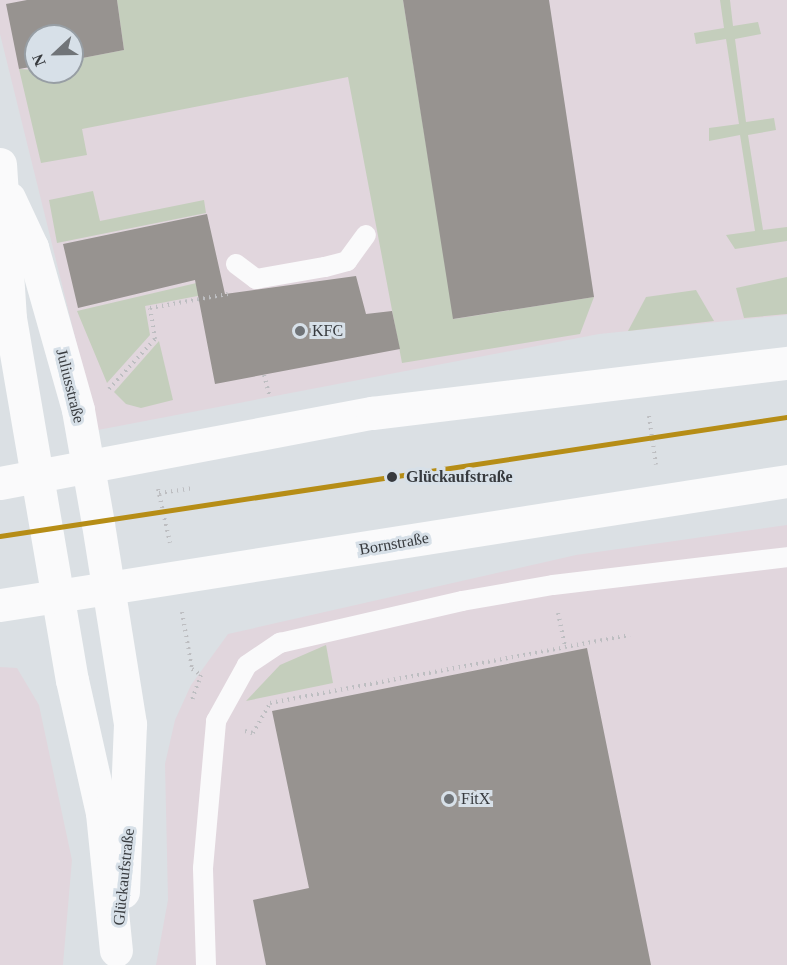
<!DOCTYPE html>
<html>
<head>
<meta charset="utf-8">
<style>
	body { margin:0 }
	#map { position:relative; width:787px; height:965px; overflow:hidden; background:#dbe0e4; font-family:Georgia,serif }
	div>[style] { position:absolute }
	.commercial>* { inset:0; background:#e1d6dd }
	.green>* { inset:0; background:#c4cebc }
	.building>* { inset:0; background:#979390 }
	.path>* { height:4px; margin-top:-2px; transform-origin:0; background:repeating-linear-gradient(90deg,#bdbec1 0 1.5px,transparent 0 6px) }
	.service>* { height:20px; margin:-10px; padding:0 10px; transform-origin:10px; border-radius:10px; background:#fafafb }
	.minor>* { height:33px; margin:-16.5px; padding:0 16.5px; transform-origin:16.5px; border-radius:16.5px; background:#fafafb }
	.primary>* { height:33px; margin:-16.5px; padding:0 16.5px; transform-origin:16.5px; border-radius:16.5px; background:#fafafb }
	.tram-1>* { height:4.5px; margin:-2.25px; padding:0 2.25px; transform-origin:2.25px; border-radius:2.25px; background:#b68d16 }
	.dots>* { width:16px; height:16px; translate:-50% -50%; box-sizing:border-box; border:3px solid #d7e0e8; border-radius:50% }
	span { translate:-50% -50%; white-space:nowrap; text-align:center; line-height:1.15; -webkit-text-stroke:6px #d7e0e8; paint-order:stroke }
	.poi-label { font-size:16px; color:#373a3e }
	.left { translate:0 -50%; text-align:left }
	.street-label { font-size:16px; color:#373a3e }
	.stop-label { font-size:16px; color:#373a3e; font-weight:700 }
	.north { position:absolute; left:24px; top:24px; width:60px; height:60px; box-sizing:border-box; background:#d7e0e8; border:2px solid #979ea4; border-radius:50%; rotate:248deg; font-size:16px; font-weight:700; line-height:24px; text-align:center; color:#373a3e }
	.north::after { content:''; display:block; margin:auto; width:21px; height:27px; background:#707478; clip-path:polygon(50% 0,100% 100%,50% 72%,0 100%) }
</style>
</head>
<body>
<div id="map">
	<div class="commercial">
		<div style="clip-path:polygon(evenodd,0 0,787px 0,787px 315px,599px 334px,98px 430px,0 34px,0 0,36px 36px,72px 36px,72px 72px,36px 72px,36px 36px)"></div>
		<div style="clip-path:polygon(787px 525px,787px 965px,156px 965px,168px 900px,165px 764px,175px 720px,191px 685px,228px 634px,576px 555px)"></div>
		<div style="clip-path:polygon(0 667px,17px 668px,39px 705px,72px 860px,63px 965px,0 965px)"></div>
	</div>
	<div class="green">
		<div style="clip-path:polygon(117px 0,403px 0,454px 319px,594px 297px,580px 334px,402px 363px,348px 77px,82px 129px,87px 155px,41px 163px,19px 69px,72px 72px,72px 60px,124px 50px)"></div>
		<div style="clip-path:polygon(720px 0,730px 0,733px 26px,758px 22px,761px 34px,735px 39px,746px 122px,774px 118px,776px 130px,748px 135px,763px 230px,787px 227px,787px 241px,735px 249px,726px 235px,755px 231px,740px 135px,709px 141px,709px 128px,739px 124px,726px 39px,696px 44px,694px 33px,724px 28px)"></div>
		<div style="clip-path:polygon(93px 191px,100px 221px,204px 200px,206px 213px,57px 243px,49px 200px)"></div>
		<div style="clip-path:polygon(787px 277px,787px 314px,744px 318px,736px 288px)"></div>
		<div style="clip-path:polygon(205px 281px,208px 294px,145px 306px,150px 335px,107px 383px,77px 311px)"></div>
		<div style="clip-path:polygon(696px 290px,714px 321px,628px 331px,646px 297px)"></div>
		<div style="clip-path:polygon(159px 341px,173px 400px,141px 408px,126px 404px,114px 392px)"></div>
		<div style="clip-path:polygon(326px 645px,333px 683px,246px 701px,280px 665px)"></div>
	</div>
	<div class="building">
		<div style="clip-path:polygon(27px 0,117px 0,124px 50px,72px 60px,72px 36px,36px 36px,36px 66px,19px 69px,6px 4px)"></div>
		<div style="clip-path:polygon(403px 0,549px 0,594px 297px,453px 319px)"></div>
		<div style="clip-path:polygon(207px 214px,225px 294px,356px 276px,366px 314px,392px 311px,400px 349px,215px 384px,195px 280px,78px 308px,63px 244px)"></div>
		<div style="clip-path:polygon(587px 648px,651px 965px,266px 965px,253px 900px,309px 888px,272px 711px)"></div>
	</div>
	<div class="path">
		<div style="left:264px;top:375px;width:23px;rotate:75deg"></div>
		<div style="left:109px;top:389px;width:68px;rotate:-47.4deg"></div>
		<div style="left:155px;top:339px;width:31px;rotate:-99deg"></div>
		<div style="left:150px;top:308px;width:79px;rotate:-10.2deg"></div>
		<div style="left:649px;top:416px;width:49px;rotate:81.9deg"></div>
		<div style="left:158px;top:489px;width:55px;rotate:77.5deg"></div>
		<div style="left:159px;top:493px;width:34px;rotate:-8deg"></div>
		<div style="left:182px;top:612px;width:58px;rotate:80deg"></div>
		<div style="left:192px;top:669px;width:11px;rotate:34deg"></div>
		<div style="left:201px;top:675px;width:29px;rotate:110deg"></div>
		<div style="left:558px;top:613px;width:35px;rotate:78deg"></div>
		<div style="left:565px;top:647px;width:66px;rotate:-10.5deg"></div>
		<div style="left:245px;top:731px;width:8px;rotate:14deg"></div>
		<div style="left:253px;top:733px;width:34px;rotate:-60deg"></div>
		<div style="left:270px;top:703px;width:300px;rotate:-10.7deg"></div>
	</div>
	<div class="service">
		<div style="left:236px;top:264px;width:25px;rotate:37deg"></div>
		<div style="left:256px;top:279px;width:70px;rotate:-9.9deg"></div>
		<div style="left:325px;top:267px;width:23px;rotate:-15deg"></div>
		<div style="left:347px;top:261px;width:32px;rotate:-54deg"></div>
		<div style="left:206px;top:965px;width:97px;rotate:-91.8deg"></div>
		<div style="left:203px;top:868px;width:148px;rotate:-84.9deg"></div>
		<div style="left:216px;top:721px;width:64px;rotate:-61deg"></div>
		<div style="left:247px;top:665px;width:40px;rotate:-34deg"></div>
		<div style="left:280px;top:643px;width:187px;rotate:-13deg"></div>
		<div style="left:462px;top:601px;width:92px;rotate:-10deg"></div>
		<div style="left:553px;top:585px;width:236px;rotate:-6.8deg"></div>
	</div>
	<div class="minor">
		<div style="left:0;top:164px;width:154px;rotate:86.3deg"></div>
		<div style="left:10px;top:318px;width:367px;rotate:80.3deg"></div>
		<div style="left:72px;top:680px;width:136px;rotate:77.3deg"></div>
		<div style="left:102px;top:813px;width:138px;rotate:84.2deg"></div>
		<div style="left:9px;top:198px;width:54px;rotate:64.9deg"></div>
		<div style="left:32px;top:247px;width:169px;rotate:74.2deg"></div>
		<div style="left:78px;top:410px;width:116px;rotate:80deg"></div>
		<div style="left:98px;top:524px;width:203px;rotate:80.9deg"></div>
		<div style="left:130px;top:724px;width:168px;rotate:92.4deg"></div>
	</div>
	<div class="primary">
		<div style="left:0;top:483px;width:379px;rotate:-10.7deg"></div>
		<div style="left:372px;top:413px;width:418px;rotate:-6.9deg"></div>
		<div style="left:0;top:605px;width:797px;rotate:-8.95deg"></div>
	</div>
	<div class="tram-1">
		<div style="left:0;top:536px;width:796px;rotate:-8.6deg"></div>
	</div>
	<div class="dots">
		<div style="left:300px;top:331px;background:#707478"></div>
		<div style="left:392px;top:477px;background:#373a3e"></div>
		<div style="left:449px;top:799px;background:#707478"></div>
	</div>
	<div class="poi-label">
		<span class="left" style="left:312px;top:331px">KFC</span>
		<span class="left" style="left:461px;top:799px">FitX</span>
	</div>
	<div class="street-label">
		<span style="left:70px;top:386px;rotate:76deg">Juliusstraße</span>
		<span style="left:394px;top:544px;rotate:-10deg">Bornstraße</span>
		<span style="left:124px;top:877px;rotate:-84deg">Glückaufstraße</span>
	</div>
	<div class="stop-label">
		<span class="left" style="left:406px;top:477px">Glückaufstraße</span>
	</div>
	<div class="north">N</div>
</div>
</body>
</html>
